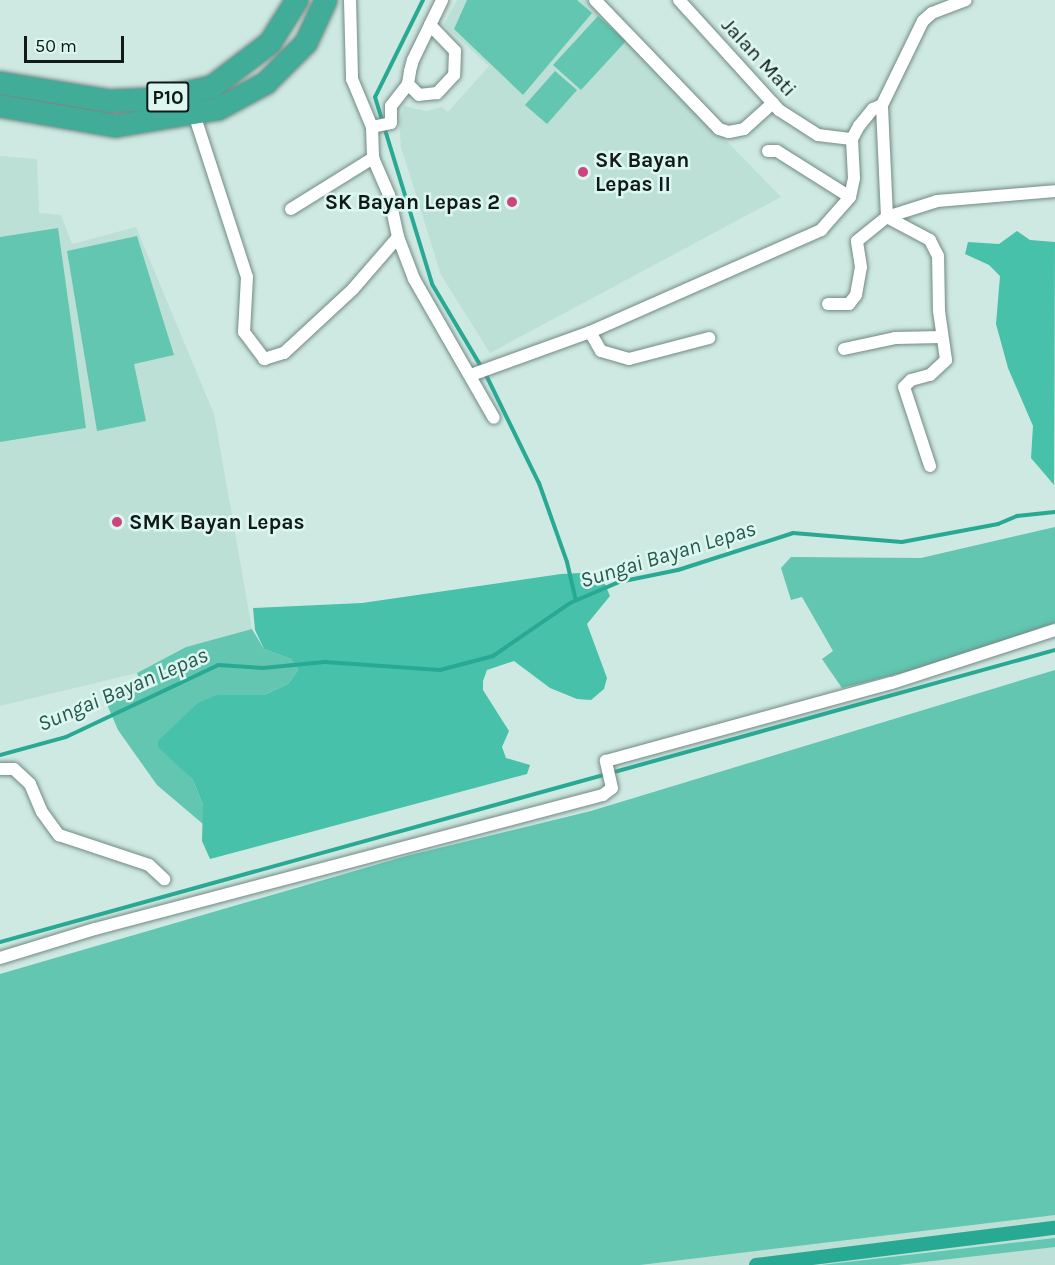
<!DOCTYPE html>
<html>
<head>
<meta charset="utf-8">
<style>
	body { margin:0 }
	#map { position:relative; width:1055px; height:1265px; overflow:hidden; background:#cee9e2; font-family:Karla,sans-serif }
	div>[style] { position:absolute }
	.built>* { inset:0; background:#bce0d6 }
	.green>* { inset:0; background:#62c6b1 }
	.forest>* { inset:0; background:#48c1aa }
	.stream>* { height:4px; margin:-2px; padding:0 2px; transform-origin:2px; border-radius:2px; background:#28a993 }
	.canal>* { height:14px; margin:-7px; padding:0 7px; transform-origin:7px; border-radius:7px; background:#28a993 }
	.roads { filter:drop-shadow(0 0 2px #728a84) drop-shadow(0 0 2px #728a84) }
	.street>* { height:12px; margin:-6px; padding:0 6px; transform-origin:6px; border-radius:6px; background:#fff }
	.highway>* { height:22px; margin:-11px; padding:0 11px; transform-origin:11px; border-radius:11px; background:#41ac98 }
	.dots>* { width:16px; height:16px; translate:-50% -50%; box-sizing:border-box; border:3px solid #dcf7f0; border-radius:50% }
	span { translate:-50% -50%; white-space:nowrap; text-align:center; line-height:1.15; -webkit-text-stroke:5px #dcf7f0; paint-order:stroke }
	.shield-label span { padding:2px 4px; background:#dcf7f0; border:2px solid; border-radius:4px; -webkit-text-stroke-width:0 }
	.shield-label { font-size:20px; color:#111a18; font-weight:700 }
	.street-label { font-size:21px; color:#111a18 }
	.poi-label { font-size:21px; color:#111a18; font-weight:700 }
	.left { translate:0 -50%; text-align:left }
	.right { translate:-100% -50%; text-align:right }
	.water-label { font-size:22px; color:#27594f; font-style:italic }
	.scale { position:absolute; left:24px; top:36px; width:100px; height:27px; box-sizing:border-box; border:3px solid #111a18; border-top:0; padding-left:8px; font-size:18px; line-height:21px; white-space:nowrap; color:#111a18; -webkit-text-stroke:4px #dcf7f0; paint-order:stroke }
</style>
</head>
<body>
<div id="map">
	<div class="built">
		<div style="clip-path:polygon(457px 0,589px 0,781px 197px,490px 353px,441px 275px,401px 147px,399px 122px,404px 106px,426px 111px,442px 107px,448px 112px,489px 66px,444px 25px)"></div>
		<div style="clip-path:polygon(0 156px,37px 159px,39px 213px,61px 215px,72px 244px,136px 227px,214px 414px,252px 629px,186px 647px,137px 673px,0 706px)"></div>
		<div style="clip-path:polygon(1055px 1198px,1055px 1265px,603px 1265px)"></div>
	</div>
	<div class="green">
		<div style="clip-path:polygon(467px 0,577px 0,592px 13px,523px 95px,454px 29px)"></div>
		<div style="clip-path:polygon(598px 16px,626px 41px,581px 90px,553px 65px)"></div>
		<div style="clip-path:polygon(555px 71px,577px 90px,547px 124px,525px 105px)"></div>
		<div style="clip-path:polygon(58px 228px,86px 428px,0 442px,0 237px)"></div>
		<div style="clip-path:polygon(137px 236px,174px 355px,134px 364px,146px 421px,97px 431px,67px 251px)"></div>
		<div style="clip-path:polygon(1055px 527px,1055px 623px,925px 667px,842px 688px,822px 659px,833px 651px,802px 597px,791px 600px,781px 568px,791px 557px,921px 558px)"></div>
		<div style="clip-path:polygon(252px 629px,264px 649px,291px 659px,298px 670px,288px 684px,264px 695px,217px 695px,178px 765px,193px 780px,203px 805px,203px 824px,157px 785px,118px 730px,106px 702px,141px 684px,137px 673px,186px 647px)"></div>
		<div style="clip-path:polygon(1055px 670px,1055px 1215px,640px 1265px,0 1265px,0 974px,406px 856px,591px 811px)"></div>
		<div style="clip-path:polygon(1055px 1238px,1055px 1247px,898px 1265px,821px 1265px)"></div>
	</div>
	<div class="forest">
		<div style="clip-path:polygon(1017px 231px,1030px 240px,1055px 242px,1054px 485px,1031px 458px,1033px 426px,1008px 368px,996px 324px,1000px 276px,989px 265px,965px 254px,968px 242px,999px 244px)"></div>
		<div style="clip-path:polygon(600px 572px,610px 596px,587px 624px,607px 678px,604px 689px,591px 700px,577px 699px,550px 688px,514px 661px,487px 670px,483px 681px,483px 690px,509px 731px,502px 747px,506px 758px,530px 765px,527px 774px,210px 859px,202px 841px,203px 805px,193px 780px,158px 747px,158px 741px,198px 703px,217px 695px,264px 695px,288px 684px,298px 670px,291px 659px,264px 649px,255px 630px,253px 608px,362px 603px,561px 574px)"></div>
	</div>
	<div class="stream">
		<div style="left:423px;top:0;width:108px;rotate:116.3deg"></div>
		<div style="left:375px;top:97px;width:195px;rotate:73deg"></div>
		<div style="left:432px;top:284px;width:106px;rotate:59.3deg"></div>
		<div style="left:486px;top:375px;width:120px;rotate:63.9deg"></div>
		<div style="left:539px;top:483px;width:84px;rotate:70.5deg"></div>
		<div style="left:567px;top:562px;width:39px;rotate:77deg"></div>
		<div style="left:0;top:755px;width:68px;rotate:-15.3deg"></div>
		<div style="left:66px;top:737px;width:168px;rotate:-25.3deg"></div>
		<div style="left:218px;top:665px;width:45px;rotate:3.8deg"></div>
		<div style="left:263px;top:668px;width:62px;rotate:-5.5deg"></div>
		<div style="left:325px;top:662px;width:115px;rotate:4deg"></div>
		<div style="left:440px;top:670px;width:55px;rotate:-14.8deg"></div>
		<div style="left:493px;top:656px;width:93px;rotate:-34.5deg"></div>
		<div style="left:570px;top:603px;width:53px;rotate:-23.2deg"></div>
		<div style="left:619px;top:582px;width:60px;rotate:-11.5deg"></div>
		<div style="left:678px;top:570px;width:121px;rotate:-17.8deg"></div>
		<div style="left:793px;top:533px;width:109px;rotate:4.7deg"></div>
		<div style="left:902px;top:542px;width:98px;rotate:-10.6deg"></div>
		<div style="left:998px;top:524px;width:21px;rotate:-23deg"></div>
		<div style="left:1017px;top:516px;width:38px;rotate:-6deg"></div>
		<div style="left:0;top:942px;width:1095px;rotate:-15.47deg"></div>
	</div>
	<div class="canal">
		<div style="left:756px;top:1265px;width:301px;rotate:-7.1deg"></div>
	</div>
	<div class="roads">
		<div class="street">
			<div style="left:350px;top:0;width:79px;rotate:88.5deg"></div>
			<div style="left:352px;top:79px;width:52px;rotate:67.4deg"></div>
			<div style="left:372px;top:127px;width:31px;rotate:88deg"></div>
			<div style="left:373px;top:158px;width:40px;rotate:66.6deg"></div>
			<div style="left:389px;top:195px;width:43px;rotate:77.9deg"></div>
			<div style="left:398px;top:237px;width:45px;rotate:69.1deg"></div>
			<div style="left:414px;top:279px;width:160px;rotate:60.1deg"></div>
			<div style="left:595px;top:0;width:179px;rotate:46.1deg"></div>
			<div style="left:719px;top:129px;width:10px;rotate:17deg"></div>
			<div style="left:729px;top:132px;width:15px;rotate:-11deg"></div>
			<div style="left:744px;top:129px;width:39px;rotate:-42deg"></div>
			<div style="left:679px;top:0;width:149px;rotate:47.7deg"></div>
			<div style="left:779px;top:110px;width:46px;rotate:32.7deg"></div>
			<div style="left:818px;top:135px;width:34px;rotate:7deg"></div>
			<div style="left:430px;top:25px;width:36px;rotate:46deg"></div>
			<div style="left:455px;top:51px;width:24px;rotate:92deg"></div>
			<div style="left:454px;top:75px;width:25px;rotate:133deg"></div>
			<div style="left:437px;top:93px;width:18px;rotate:174deg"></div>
			<div style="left:419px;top:95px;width:16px;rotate:-135deg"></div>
			<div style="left:408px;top:84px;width:13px;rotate:-81deg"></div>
			<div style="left:410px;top:71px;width:11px;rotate:-75deg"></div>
			<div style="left:413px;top:60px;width:39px;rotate:-64deg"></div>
			<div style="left:430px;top:25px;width:28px;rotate:-64deg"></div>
			<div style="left:194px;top:114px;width:171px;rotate:72deg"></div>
			<div style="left:247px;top:277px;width:55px;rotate:93.1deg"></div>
			<div style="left:244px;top:332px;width:34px;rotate:53deg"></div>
			<div style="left:264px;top:359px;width:21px;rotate:-17deg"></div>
			<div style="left:284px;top:353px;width:94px;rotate:-42.8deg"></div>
			<div style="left:353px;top:289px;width:69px;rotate:-49.1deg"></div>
			<div style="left:372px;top:127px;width:19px;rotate:-12deg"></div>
			<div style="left:391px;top:123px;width:17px;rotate:-90deg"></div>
			<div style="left:391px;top:106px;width:28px;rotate:-52deg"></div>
			<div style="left:768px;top:151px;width:9px"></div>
			<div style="left:777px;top:151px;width:86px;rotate:32.2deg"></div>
			<div style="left:291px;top:209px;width:97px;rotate:-31.9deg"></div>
			<div style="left:828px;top:304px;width:21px"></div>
			<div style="left:849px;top:304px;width:11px;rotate:-52deg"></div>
			<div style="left:856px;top:295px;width:28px;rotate:-80deg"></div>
			<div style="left:861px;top:267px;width:26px;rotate:-99deg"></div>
			<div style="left:857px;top:241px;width:38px;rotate:-39deg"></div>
			<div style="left:887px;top:217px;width:52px;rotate:-17.7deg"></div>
			<div style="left:937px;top:201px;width:118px;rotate:-4.8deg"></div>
			<div style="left:590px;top:332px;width:22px;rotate:60deg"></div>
			<div style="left:601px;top:351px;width:29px;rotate:16deg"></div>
			<div style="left:629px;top:359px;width:83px;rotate:-14.7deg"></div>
			<div style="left:844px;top:349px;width:52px;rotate:-12.2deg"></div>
			<div style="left:895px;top:338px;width:47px;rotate:-1.2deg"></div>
			<div style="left:471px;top:375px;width:127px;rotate:-19.9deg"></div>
			<div style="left:590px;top:332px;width:253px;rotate:-23.8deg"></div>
			<div style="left:821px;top:230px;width:44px;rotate:-48.7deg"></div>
			<div style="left:850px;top:197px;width:19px;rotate:-78deg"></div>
			<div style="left:854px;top:178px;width:39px;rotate:-93deg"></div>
			<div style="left:852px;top:139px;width:15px;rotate:-62deg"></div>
			<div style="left:859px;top:126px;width:22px;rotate:-51deg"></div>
			<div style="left:873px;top:109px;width:10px;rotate:-24deg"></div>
			<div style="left:930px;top:466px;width:83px;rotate:-108.2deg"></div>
			<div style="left:904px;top:387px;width:10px;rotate:-45deg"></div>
			<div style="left:911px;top:380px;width:20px;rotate:-15deg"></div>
			<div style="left:930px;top:375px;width:22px;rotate:-43deg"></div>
			<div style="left:946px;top:360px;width:49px;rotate:-98.1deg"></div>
			<div style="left:939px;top:311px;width:55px;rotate:-91deg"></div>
			<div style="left:938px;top:256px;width:18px;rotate:-117deg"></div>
			<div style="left:930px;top:240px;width:49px;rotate:-151.9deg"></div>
			<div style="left:887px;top:217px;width:112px;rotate:-92.6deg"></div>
			<div style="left:882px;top:105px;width:93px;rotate:-64deg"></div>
			<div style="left:923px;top:21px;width:12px;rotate:-42deg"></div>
			<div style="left:932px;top:13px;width:36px;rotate:-21deg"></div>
			<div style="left:0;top:769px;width:14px"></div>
			<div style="left:14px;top:769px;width:22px;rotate:43deg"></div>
			<div style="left:30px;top:784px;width:30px;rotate:67deg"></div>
			<div style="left:42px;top:812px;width:29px;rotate:54deg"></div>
			<div style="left:59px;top:835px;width:95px;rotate:18.4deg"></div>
			<div style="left:149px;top:865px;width:21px;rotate:43deg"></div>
			<div style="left:0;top:958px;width:99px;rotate:-17deg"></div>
			<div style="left:95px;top:929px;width:525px;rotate:-14.78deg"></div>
			<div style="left:603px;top:795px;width:11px;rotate:-38deg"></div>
			<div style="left:612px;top:788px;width:28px;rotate:-103deg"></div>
			<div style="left:606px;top:761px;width:296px;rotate:-15.3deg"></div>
			<div style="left:892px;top:683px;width:171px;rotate:-18deg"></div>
		</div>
		<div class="highway">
			<div style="left:0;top:83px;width:110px;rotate:9.4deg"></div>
			<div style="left:109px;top:101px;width:49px;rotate:-2.3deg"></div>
			<div style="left:158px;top:99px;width:55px;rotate:-12.5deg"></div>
			<div style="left:212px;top:87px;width:73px;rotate:-37.2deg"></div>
			<div style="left:270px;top:43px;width:51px;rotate:-57.9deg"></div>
			<div style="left:0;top:106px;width:118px;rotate:9.8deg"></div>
			<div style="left:116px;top:126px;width:103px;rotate:-9.5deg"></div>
			<div style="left:218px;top:109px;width:55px;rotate:-28.4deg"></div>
			<div style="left:266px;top:83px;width:57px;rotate:-45deg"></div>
			<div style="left:306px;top:43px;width:47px;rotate:-65.1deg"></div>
		</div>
	</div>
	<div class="dots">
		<div style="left:583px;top:172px;background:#cd447e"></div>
		<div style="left:512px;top:202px;background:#cd447e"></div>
		<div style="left:117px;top:522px;background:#cd447e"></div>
	</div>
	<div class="shield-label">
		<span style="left:168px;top:97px">P10</span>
	</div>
	<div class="street-label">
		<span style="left:759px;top:57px;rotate:47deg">Jalan Mati</span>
	</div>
	<div class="poi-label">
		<span class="left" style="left:595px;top:172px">SK Bayan<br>Lepas II</span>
		<span class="right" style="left:500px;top:202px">SK Bayan Lepas 2</span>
		<span class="left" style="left:129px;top:522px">SMK Bayan Lepas</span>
	</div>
	<div class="water-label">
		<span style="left:668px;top:555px;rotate:-17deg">Sungai Bayan Lepas</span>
		<span style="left:123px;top:690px;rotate:-23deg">Sungai Bayan Lepas</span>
	</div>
	<div class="scale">50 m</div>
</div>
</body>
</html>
